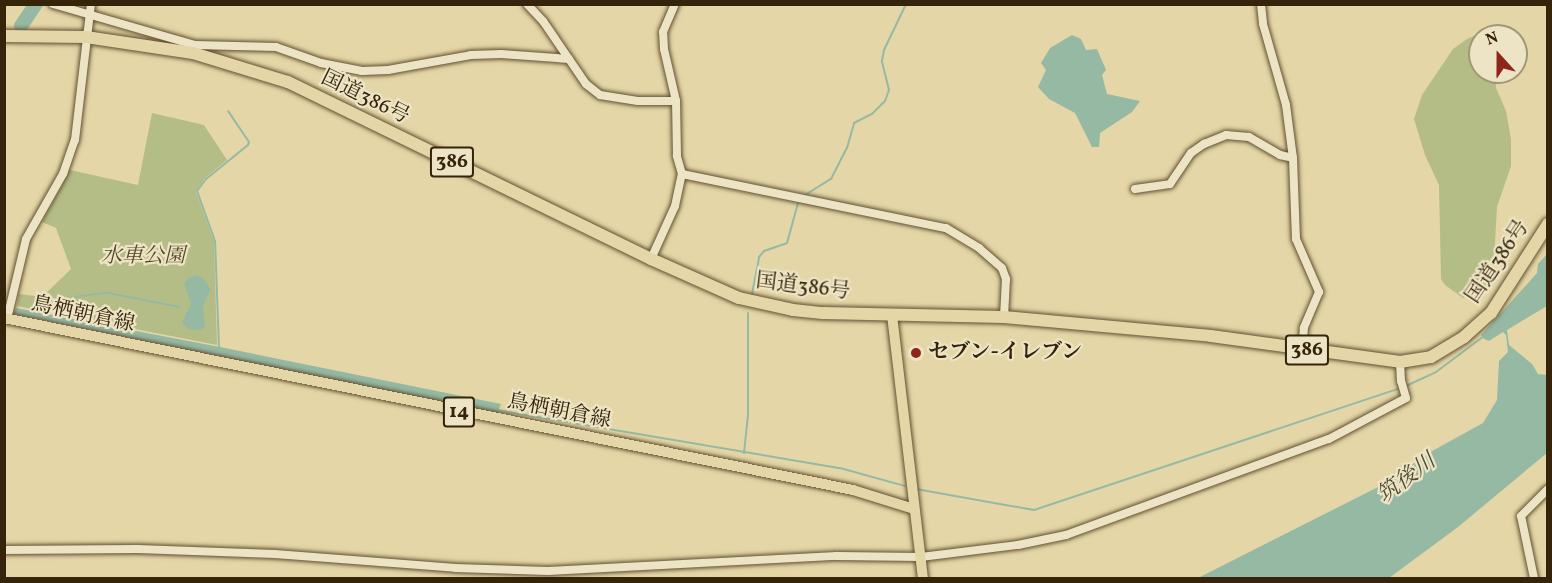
<!DOCTYPE html>
<html>
<head>
<meta charset="utf-8">
<style>
	body { margin:0 }
	#map { position:relative; width:1552px; height:583px; overflow:hidden; background:#e4d6a6; font-family:Vollkorn,"Noto Serif JP",serif }
	div>[style] { position:absolute }
	.green>* { inset:0; background:#b5bd86 }
	.water>* { inset:0; background:#96b9a4 }
	.stream>* { height:2px; margin:-1px; padding:0 1px; transform-origin:1px; border-radius:1px; background:#96b9a4 }
	.river>* { height:14px; margin:-7px; padding:0 7px; transform-origin:7px; border-radius:7px; background:#96b9a4 }
	.roads { filter:drop-shadow(0 0 2px #615031) drop-shadow(0 0 2px #615031) }
	.minor>* { height:8px; margin:-4px; padding:0 4px; transform-origin:4px; border-radius:4px; background:#ede4c5 }
	.major>* { height:10px; margin:-5px; padding:0 5px; transform-origin:5px; border-radius:5px; background:#e4d6a6 }
	.highway>* { height:12px; margin:-6px; padding:0 6px; transform-origin:6px; border-radius:6px; background:#e4d6a6 }
	.dots>* { width:16px; height:16px; translate:-50% -50%; box-sizing:border-box; border:3px solid #ede4c5; border-radius:50% }
	span { translate:-50% -50%; white-space:nowrap; text-align:center; line-height:1.15; -webkit-text-stroke:4.5px #ede4c5; paint-order:stroke }
	.shield-label span { padding:2px 4px; background:#ede4c5; border:2px solid; border-radius:4px; -webkit-text-stroke-width:0 }
	.shield-label { font-size:20px; color:#35230a; font-weight:700 }
	.street-label { font-size:21px; color:#35230a }
	.park-label { font-size:21px; color:#554a29; font-style:italic }
	.poi-label { font-size:21px; color:#35230a; font-weight:700 }
	.left { translate:0 -50%; text-align:left }
	.water-label { font-size:22px; color:#4d4830; font-style:italic }
	.frame { position:absolute; inset:0; border:6px solid #35230a; pointer-events:none }
	.north { position:absolute; left:1468px; top:24px; width:60px; height:60px; box-sizing:border-box; background:#ede4c5; border:2px solid #a3977a; border-radius:50%; rotate:339deg; font-size:16px; font-weight:700; line-height:24px; text-align:center; color:#35230a }
	.north::after { content:''; display:block; margin:auto; width:21px; height:27px; background:#8f2418; clip-path:polygon(50% 0,100% 100%,50% 72%,0 100%) }
</style>
</head>
<body>
<div id="map">
	<div class="green">
		<div style="clip-path:polygon(1487px 30px,1493px 36px,1480px 36px,1480px 72px,1496px 72px,1496px 88px,1506px 111px,1511px 139px,1511px 166px,1497px 207px,1493px 279px,1486px 288px,1463px 298px,1445px 285px,1441px 279px,1439px 185px,1425px 155px,1414px 119px,1422px 95px,1453px 49px,1467px 39px)"></div>
		<div style="clip-path:polygon(152px 113px,204px 125px,227px 160px,205px 178px,196px 192px,214px 241px,217px 345px,17px 306px,19px 294px,42px 297px,71px 269px,56px 228px,42px 222px,70px 170px,138px 185px)"></div>
	</div>
	<div class="water">
		<div style="clip-path:polygon(1072px 35px,1081px 39px,1086px 50px,1097px 49px,1106px 70px,1102px 75px,1107px 94px,1140px 101px,1132px 112px,1100px 133px,1099px 147px,1092px 147px,1075px 113px,1049px 99px,1038px 87px,1046px 70px,1041px 63px,1050px 48px)"></div>
		<div style="clip-path:polygon(1547px 254px,1547px 306px,1507px 330px,1509px 345px,1532px 364px,1538px 374px,1547px 375px,1547px 453px,1458px 527px,1389px 578px,1198px 578px,1382px 485px,1434px 450px,1483px 423px,1497px 400px,1499px 361px,1508px 352px,1506px 335px,1503px 332px,1489px 341px,1484px 339px,1481px 335px,1537px 273px,1538px 264px)"></div>
		<div style="clip-path:polygon(195px 275px,202px 277px,211px 289px,203px 306px,205px 327px,200px 330px,188px 329px,182px 323px,191px 303px,184px 284px,188px 278px)"></div>
		<div style="clip-path:polygon(16px 308px,220px 347px,501px 404px,497px 414px,14px 314px)"></div>
	</div>
	<div class="stream">
		<div style="left:805px;top:195px;width:31px;rotate:-32deg"></div>
		<div style="left:831px;top:179px;width:35px;rotate:-63deg"></div>
		<div style="left:847px;top:148px;width:26px;rotate:-74deg"></div>
		<div style="left:854px;top:123px;width:20px;rotate:-27deg"></div>
		<div style="left:872px;top:114px;width:18px;rotate:-45deg"></div>
		<div style="left:885px;top:101px;width:12px;rotate:-70deg"></div>
		<div style="left:889px;top:90px;width:30px;rotate:-104deg"></div>
		<div style="left:882px;top:61px;width:11px;rotate:-80deg"></div>
		<div style="left:884px;top:50px;width:51px;rotate:-64.4deg"></div>
		<div style="left:752px;top:294px;width:38px;rotate:-79deg"></div>
		<div style="left:759px;top:257px;width:8px;rotate:-50deg"></div>
		<div style="left:764px;top:251px;width:24px;rotate:-19deg"></div>
		<div style="left:787px;top:243px;width:41px;rotate:-74.6deg"></div>
		<div style="left:34px;top:313px;width:18px;rotate:-34deg"></div>
		<div style="left:49px;top:303px;width:16px"></div>
		<div style="left:65px;top:303px;width:11px;rotate:-34deg"></div>
		<div style="left:74px;top:297px;width:34px;rotate:-7deg"></div>
		<div style="left:108px;top:293px;width:73px;rotate:11deg"></div>
		<div style="left:219px;top:348px;width:107px;rotate:-92.1deg"></div>
		<div style="left:215px;top:241px;width:53px;rotate:-109.8deg"></div>
		<div style="left:197px;top:191px;width:15px;rotate:-53deg"></div>
		<div style="left:206px;top:179px;width:54px;rotate:-39deg"></div>
		<div style="left:248px;top:145px;width:3px;rotate:-72deg"></div>
		<div style="left:249px;top:142px;width:37px;rotate:-124deg"></div>
		<div style="left:1406px;top:386px;width:33px;rotate:-25deg"></div>
		<div style="left:1436px;top:372px;width:60px;rotate:-36.9deg"></div>
		<div style="left:496px;top:410px;width:349px;rotate:9.6deg"></div>
		<div style="left:840px;top:468px;width:67px;rotate:15.5deg"></div>
		<div style="left:744px;top:453px;width:36px;rotate:-84deg"></div>
		<div style="left:748px;top:417px;width:104px;rotate:-90deg"></div>
		<div style="left:916px;top:489px;width:120px;rotate:10.1deg"></div>
		<div style="left:1034px;top:510px;width:386px;rotate:-18.4deg"></div>
	</div>
	<div class="river">
		<div style="left:21px;top:26px;width:27px;rotate:-56deg"></div>
	</div>
	<div class="roads">
		<div class="minor">
			<div style="left:53px;top:4px;width:148px;rotate:16.1deg"></div>
			<div style="left:195px;top:45px;width:81px;rotate:1.4deg"></div>
			<div style="left:276px;top:47px;width:48px;rotate:19.6deg"></div>
			<div style="left:321px;top:63px;width:42px;rotate:11deg"></div>
			<div style="left:362px;top:71px;width:26px;rotate:-2deg"></div>
			<div style="left:388px;top:70px;width:84px;rotate:-10.2deg"></div>
			<div style="left:471px;top:55px;width:30px;rotate:-2deg"></div>
			<div style="left:501px;top:54px;width:68px;rotate:4.2deg"></div>
			<div style="left:527px;top:4px;width:23px;rotate:47deg"></div>
			<div style="left:543px;top:21px;width:76px;rotate:55.7deg"></div>
			<div style="left:586px;top:84px;width:18px;rotate:38deg"></div>
			<div style="left:600px;top:95px;width:38px;rotate:9deg"></div>
			<div style="left:638px;top:101px;width:38px"></div>
			<div style="left:1261px;top:4px;width:20px;rotate:84deg"></div>
			<div style="left:1263px;top:24px;width:84px;rotate:74.1deg"></div>
			<div style="left:1286px;top:105px;width:53px;rotate:82.5deg"></div>
			<div style="left:1293px;top:158px;width:81px;rotate:87.9deg"></div>
			<div style="left:1296px;top:239px;width:58px;rotate:66.5deg"></div>
			<div style="left:1319px;top:292px;width:39px;rotate:113deg"></div>
			<div style="left:1304px;top:328px;width:22px;rotate:95deg"></div>
			<div style="left:682px;top:174px;width:269px;rotate:11.6deg"></div>
			<div style="left:946px;top:228px;width:39px;rotate:31deg"></div>
			<div style="left:979px;top:248px;width:30px;rotate:41deg"></div>
			<div style="left:1002px;top:268px;width:12px;rotate:70deg"></div>
			<div style="left:1006px;top:279px;width:38px;rotate:93deg"></div>
			<div style="left:1135px;top:189px;width:35px;rotate:-8deg"></div>
			<div style="left:1170px;top:184px;width:37px;rotate:-56deg"></div>
			<div style="left:1191px;top:153px;width:16px;rotate:-35deg"></div>
			<div style="left:1204px;top:144px;width:24px;rotate:-22deg"></div>
			<div style="left:1226px;top:135px;width:23px;rotate:5deg"></div>
			<div style="left:1249px;top:137px;width:36px;rotate:30deg"></div>
			<div style="left:1280px;top:155px;width:13px;rotate:13deg"></div>
			<div style="left:651px;top:259px;width:58px;rotate:-65.6deg"></div>
			<div style="left:675px;top:206px;width:33px;rotate:-78deg"></div>
			<div style="left:682px;top:174px;width:19px;rotate:-106deg"></div>
			<div style="left:677px;top:156px;width:55px;rotate:-91deg"></div>
			<div style="left:676px;top:101px;width:53px;rotate:-103deg"></div>
			<div style="left:664px;top:49px;width:17px;rotate:-93deg"></div>
			<div style="left:663px;top:32px;width:30px;rotate:-67deg"></div>
			<div style="left:7px;top:319px;width:82px;rotate:-76.6deg"></div>
			<div style="left:26px;top:239px;width:75px;rotate:-60.4deg"></div>
			<div style="left:63px;top:174px;width:36px;rotate:-71deg"></div>
			<div style="left:75px;top:140px;width:137px;rotate:-83.3deg"></div>
			<div style="left:4px;top:550px;width:134px;rotate:-0.4deg"></div>
			<div style="left:138px;top:549px;width:137px;rotate:2.1deg"></div>
			<div style="left:275px;top:554px;width:181px;rotate:4.4deg"></div>
			<div style="left:455px;top:568px;width:93px;rotate:1.8deg"></div>
			<div style="left:548px;top:571px;width:289px;rotate:-3deg"></div>
			<div style="left:837px;top:556px;width:84px;rotate:0.7deg"></div>
			<div style="left:921px;top:557px;width:98px;rotate:-7.1deg"></div>
			<div style="left:1018px;top:545px;width:49px;rotate:-11.8deg"></div>
			<div style="left:1066px;top:535px;width:280px;rotate:-20.1deg"></div>
			<div style="left:1329px;top:439px;width:87px;rotate:-28deg"></div>
			<div style="left:1406px;top:398px;width:18px;rotate:-106deg"></div>
			<div style="left:1401px;top:381px;width:19px;rotate:-93deg"></div>
			<div style="left:1534px;top:578px;width:63px;rotate:-101.8deg"></div>
			<div style="left:1521px;top:516px;width:38px;rotate:-45deg"></div>
		</div>
		<div class="major">
			<div style="left:892px;top:315px;width:265px;rotate:83.3deg"></div>
			<div style="left:4px;top:318px;width:866px;rotate:11.45deg"></div>
			<div style="left:853px;top:490px;width:64px;rotate:17.3deg"></div>
		</div>
		<div class="highway">
			<div style="left:4px;top:36px;width:82px;rotate:0.7deg"></div>
			<div style="left:86px;top:37px;width:108px;rotate:8.5deg"></div>
			<div style="left:193px;top:53px;width:99px;rotate:17deg"></div>
			<div style="left:288px;top:82px;width:404px;rotate:26deg"></div>
			<div style="left:651px;top:259px;width:96px;rotate:23.9deg"></div>
			<div style="left:739px;top:298px;width:55px;rotate:12.5deg"></div>
			<div style="left:793px;top:310px;width:30px;rotate:6deg"></div>
			<div style="left:823px;top:313px;width:181px;rotate:1.3deg"></div>
			<div style="left:1004px;top:317px;width:208px;rotate:5.2deg"></div>
			<div style="left:1211px;top:336px;width:191px;rotate:7.8deg"></div>
			<div style="left:1400px;top:362px;width:31px;rotate:-9deg"></div>
			<div style="left:1431px;top:357px;width:39px;rotate:-31deg"></div>
			<div style="left:1464px;top:337px;width:36px;rotate:-42deg"></div>
			<div style="left:1491px;top:313px;width:106px;rotate:-57.4deg"></div>
		</div>
	</div>
	<div class="dots">
		<div style="left:916px;top:353px;background:#8f2418"></div>
	</div>
	<div class="shield-label">
		<span style="left:452px;top:162px">386</span>
		<span style="left:1307px;top:350px">386</span>
		<span style="left:459px;top:412px">14</span>
	</div>
	<div class="street-label">
		<span style="left:365px;top:98px;rotate:26deg">国道386号</span>
		<span style="left:1498px;top:262px;rotate:-56deg">国道386号</span>
		<span style="left:803px;top:287px;rotate:7deg">国道386号</span>
		<span style="left:83px;top:315px;rotate:12deg">鳥栖朝倉線</span>
		<span style="left:559px;top:412px;rotate:11deg">鳥栖朝倉線</span>
	</div>
	<div class="park-label">
		<span style="left:143px;top:257px">水車公園</span>
	</div>
	<div class="poi-label">
		<span class="left" style="left:928px;top:353px">セブン-イレブン</span>
	</div>
	<div class="water-label">
		<span style="left:1407px;top:479px;rotate:-37deg">筑後川</span>
	</div>
	<div class="frame"></div>
	<div class="north">N</div>
</div>
</body>
</html>
